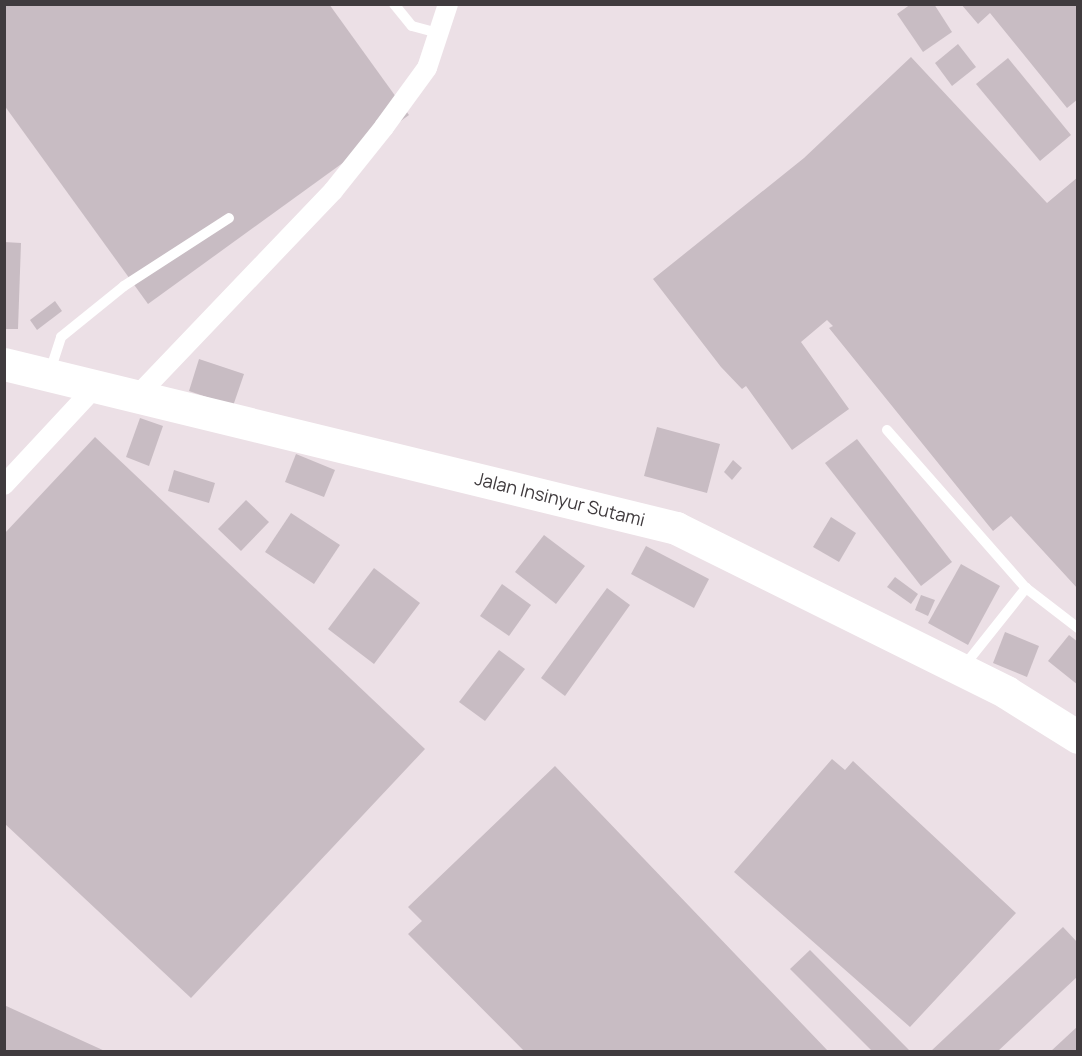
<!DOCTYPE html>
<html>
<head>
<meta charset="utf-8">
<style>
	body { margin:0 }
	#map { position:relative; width:1082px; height:1056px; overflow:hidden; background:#ece0e6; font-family:Manrope,sans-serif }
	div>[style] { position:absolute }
	.building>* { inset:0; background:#c8bcc3 }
	.lane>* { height:10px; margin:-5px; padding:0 5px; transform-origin:5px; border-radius:5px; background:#fff }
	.street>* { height:20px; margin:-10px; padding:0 10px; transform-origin:10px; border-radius:10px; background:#fff }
	.highway>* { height:33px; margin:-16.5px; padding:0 16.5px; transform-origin:16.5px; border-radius:16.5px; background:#fff }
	span { translate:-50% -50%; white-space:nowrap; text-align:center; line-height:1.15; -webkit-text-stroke:4.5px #fff; paint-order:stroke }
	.street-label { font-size:18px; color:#403b3e }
	.frame { position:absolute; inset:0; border:6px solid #403b3e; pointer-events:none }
</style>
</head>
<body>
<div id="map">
	<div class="building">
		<div style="clip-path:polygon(4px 4px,329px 4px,409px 115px,148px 304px,4px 105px)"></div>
		<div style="clip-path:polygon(911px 4px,934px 4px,952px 32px,923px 52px,897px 14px)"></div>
		<div style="clip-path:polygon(961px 4px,1078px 4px,1078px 99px,1067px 108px,990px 13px,978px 24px)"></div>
		<div style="clip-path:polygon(958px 44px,976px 67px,952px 86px,935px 63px)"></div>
		<div style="clip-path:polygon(911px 57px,1047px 203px,1078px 177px,1078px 589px,1011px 516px,993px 531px,829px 328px,833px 326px,827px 320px,801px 342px,849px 409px,792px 450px,746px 386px,742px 389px,721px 367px,653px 279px,804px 158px)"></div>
		<div style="clip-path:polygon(1008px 58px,1071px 135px,1040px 161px,976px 84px)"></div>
		<div style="clip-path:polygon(4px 242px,21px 243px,18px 329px,4px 329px)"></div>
		<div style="clip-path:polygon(55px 301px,62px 311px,37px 330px,30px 320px)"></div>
		<div style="clip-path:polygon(199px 359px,244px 374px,233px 406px,189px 391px)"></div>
		<div style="clip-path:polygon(140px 418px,163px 426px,149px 466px,126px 457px)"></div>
		<div style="clip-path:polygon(657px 427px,720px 444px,707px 493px,644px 476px)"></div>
		<div style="clip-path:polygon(95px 437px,425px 749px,191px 998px,4px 823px,4px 534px)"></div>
		<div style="clip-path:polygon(857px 439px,952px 562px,921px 586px,825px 463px)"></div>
		<div style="clip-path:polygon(296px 454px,335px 470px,324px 497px,285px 482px)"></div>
		<div style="clip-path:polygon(733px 460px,742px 468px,732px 480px,724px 472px)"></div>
		<div style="clip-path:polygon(174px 470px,215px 483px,209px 503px,168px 491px)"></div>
		<div style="clip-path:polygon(246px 500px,269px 522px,241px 551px,218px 529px)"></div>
		<div style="clip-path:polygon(291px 513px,340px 545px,314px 584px,265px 552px)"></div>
		<div style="clip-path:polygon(831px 517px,856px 533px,839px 562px,813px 547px)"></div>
		<div style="clip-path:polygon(544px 535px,585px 566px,556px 604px,515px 572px)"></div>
		<div style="clip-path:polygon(646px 546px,709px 579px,694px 608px,631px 574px)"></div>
		<div style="clip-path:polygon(961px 564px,1000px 586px,968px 645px,928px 623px)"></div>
		<div style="clip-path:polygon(374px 568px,420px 603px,374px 664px,328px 629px)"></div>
		<div style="clip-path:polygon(895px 577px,918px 594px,911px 604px,887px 587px)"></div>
		<div style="clip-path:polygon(502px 584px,531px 605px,509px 636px,480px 616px)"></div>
		<div style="clip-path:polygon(607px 588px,630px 605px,565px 696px,541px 678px)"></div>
		<div style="clip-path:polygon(921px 595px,935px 600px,928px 616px,915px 610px)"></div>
		<div style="clip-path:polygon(1005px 632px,1039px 646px,1027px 677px,993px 663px)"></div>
		<div style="clip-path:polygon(1069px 635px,1078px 642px,1078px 685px,1048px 661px)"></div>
		<div style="clip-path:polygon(499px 650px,525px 669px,485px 721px,459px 702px)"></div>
		<div style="clip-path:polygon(832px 759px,845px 770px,853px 761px,1016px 913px,910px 1027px,734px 872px)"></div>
		<div style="clip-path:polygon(555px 766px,829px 1052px,525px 1052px,408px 934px,422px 921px,408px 907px)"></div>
		<div style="clip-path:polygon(1063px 927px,1078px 943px,1078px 976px,997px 1052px,930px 1052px)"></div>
		<div style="clip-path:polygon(810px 950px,911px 1052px,873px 1052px,790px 969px)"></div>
		<div style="clip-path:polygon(4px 1005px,107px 1052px,4px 1052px)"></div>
		<div style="clip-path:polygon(1078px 1026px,1078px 1052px,1050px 1052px)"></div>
	</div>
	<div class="lane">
		<div style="left:394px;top:4px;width:28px;rotate:51deg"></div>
		<div style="left:412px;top:26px;width:27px;rotate:15deg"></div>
		<div style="left:55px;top:371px;width:9px;rotate:-103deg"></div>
		<div style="left:53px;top:362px;width:26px;rotate:-72deg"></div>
		<div style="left:61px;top:337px;width:81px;rotate:-39deg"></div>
		<div style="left:124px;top:286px;width:125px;rotate:-32.9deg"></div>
		<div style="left:887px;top:430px;width:210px;rotate:48.7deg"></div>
		<div style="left:964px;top:666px;width:100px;rotate:-51.5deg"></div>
		<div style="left:1026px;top:588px;width:66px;rotate:37.6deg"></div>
	</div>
	<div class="street">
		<div style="left:139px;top:394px;width:281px;rotate:-46.3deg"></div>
		<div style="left:333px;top:191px;width:82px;rotate:-51.4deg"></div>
		<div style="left:384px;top:127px;width:73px;rotate:-53.9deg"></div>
		<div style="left:427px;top:68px;width:67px;rotate:-71.8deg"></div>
		<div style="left:4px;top:485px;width:134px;rotate:-47.1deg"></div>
	</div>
	<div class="highway">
		<div style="left:4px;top:364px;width:692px;rotate:13.71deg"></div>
		<div style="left:676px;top:528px;width:369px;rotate:26.4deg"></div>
		<div style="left:1006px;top:692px;width:85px;rotate:32deg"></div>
	</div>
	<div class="street-label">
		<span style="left:560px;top:499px;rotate:14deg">Jalan Insinyur Sutami</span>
	</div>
	<div class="frame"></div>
</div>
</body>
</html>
